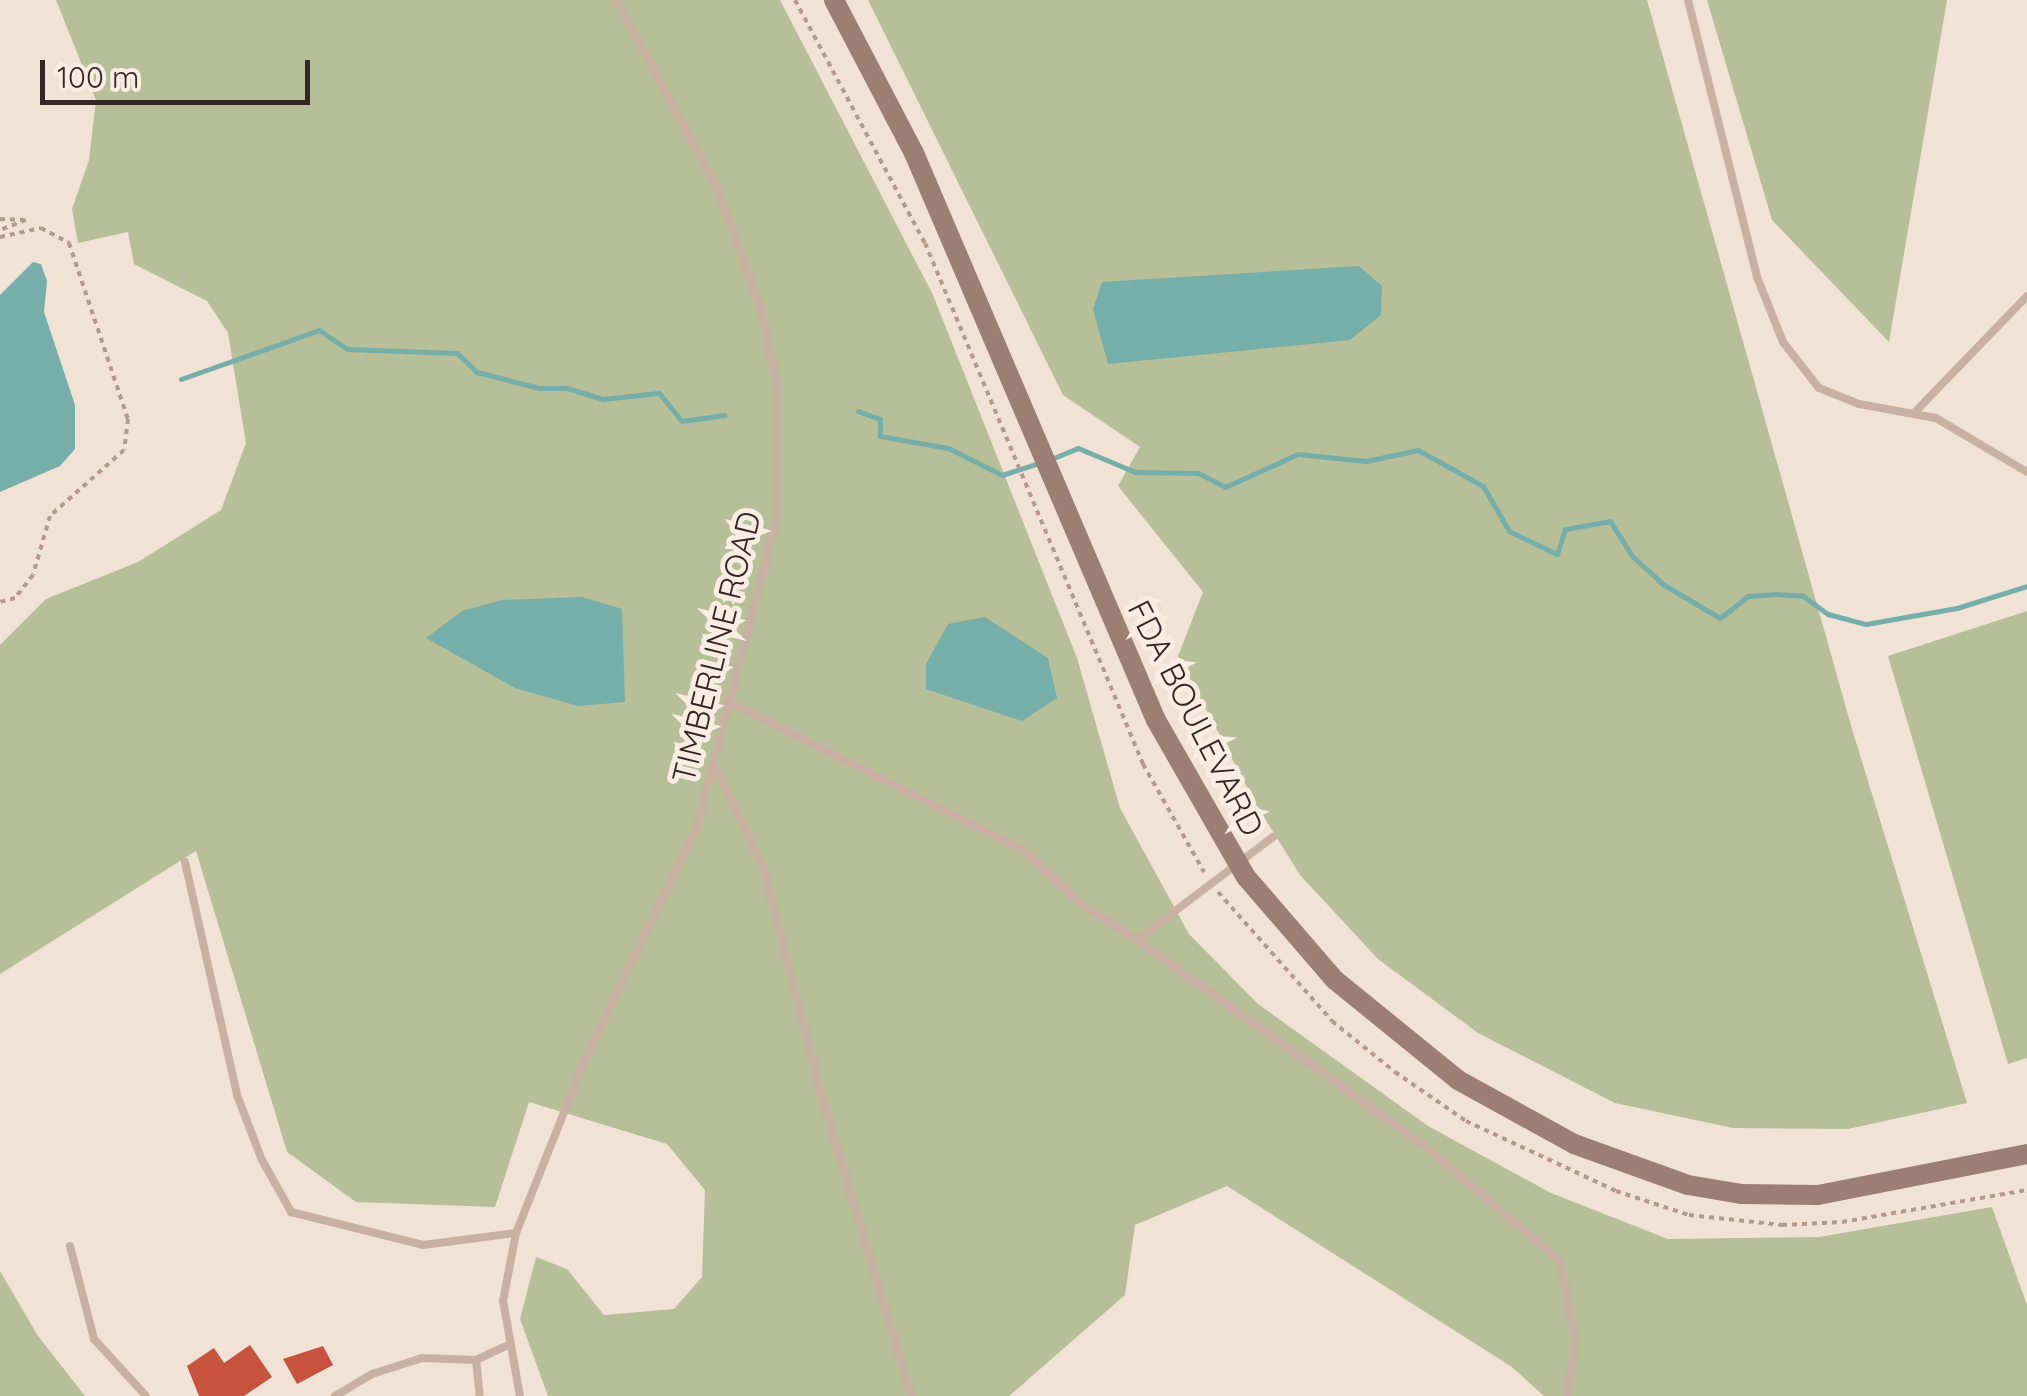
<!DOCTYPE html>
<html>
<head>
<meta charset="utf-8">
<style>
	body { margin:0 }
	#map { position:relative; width:2027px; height:1396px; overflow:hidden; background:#f1e2d6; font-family:Quicksand,sans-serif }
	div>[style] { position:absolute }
	.green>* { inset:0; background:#b6bf97 }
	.water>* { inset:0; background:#76aeaa }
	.stream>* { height:5px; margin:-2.5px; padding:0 2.5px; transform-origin:2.5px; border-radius:2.5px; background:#76aeaa }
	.building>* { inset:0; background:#c7523e }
	.path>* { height:4px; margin-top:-2px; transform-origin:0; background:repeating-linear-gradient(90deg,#b49a8d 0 5px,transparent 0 10px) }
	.lane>* { height:8px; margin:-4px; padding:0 4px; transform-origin:4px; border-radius:4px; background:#c8b0a3 }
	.secondary>* { height:20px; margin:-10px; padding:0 10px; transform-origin:10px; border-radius:10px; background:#9c7f74 }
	span { translate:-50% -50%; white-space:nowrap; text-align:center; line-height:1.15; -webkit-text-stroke:10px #f9ece2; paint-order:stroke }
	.street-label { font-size:32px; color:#332825 }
	.scale { position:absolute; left:40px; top:60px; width:270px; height:45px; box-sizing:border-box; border:5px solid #332825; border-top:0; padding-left:12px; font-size:30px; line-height:35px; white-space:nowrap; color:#332825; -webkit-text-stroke:8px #f9ece2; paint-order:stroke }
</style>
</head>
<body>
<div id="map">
	<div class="green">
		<div style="clip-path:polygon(56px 0,780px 0,933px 295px,1077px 658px,1120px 808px,1189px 934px,1258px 1004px,1428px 1126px,1551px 1193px,1668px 1239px,1819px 1237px,1992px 1207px,2027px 1305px,2027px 1396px,1544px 1396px,1512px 1367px,1227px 1186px,1135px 1225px,1125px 1295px,1009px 1396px,548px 1396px,520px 1319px,536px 1257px,567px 1269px,604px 1315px,674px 1309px,702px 1277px,705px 1190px,667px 1144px,529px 1102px,495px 1207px,356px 1202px,287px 1152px,196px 851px,0 974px,0 645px,46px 599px,138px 562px,221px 510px,246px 443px,228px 333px,207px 301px,134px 264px,128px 232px,78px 243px,72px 209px,89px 160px,96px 100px)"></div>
		<div style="clip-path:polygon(868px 0,1647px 0,1852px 729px,1967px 1103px,1848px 1129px,1733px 1128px,1615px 1103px,1478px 1033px,1378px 959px,1300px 875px,1257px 806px,1178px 656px,1203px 592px,1118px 486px,1140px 447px,1063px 395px)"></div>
		<div style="clip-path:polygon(1707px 0,1947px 0,1889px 342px,1772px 220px)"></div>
		<div style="clip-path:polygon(2027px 611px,2027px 1058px,2008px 1064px,1888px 656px)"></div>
		<div style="clip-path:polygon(0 1271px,38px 1336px,85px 1396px,0 1396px)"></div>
	</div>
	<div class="water">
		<div style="clip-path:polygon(33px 262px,41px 264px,47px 281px,44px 312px,75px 405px,75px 449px,60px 466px,0 492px,0 295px)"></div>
		<div style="clip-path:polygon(1359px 266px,1382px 286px,1381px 315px,1350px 340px,1108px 364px,1093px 309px,1102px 282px)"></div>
		<div style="clip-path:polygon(582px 597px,622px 609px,625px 702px,578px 706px,515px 688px,426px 638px,462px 611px,502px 600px)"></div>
		<div style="clip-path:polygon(985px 617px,1048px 658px,1057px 698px,1022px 721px,926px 689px,926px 664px,948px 624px)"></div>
	</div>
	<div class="stream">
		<div style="left:181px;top:379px;width:146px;rotate:-19.5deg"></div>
		<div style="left:319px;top:330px;width:34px;rotate:34deg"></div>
		<div style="left:347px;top:349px;width:110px;rotate:2.1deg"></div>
		<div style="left:457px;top:353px;width:28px;rotate:44deg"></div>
		<div style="left:477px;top:372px;width:64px;rotate:14.5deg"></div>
		<div style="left:539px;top:388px;width:28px"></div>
		<div style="left:567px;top:388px;width:37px;rotate:17deg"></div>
		<div style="left:602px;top:399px;width:57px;rotate:-6deg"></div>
		<div style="left:659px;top:393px;width:36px;rotate:51deg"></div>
		<div style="left:682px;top:421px;width:43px;rotate:-7.9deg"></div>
		<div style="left:858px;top:411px;width:23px;rotate:20deg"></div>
		<div style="left:880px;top:419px;width:17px;rotate:90deg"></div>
		<div style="left:880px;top:436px;width:69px;rotate:10deg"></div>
		<div style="left:948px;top:448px;width:60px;rotate:26.6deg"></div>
		<div style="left:1002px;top:475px;width:40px;rotate:-18deg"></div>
		<div style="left:1051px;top:459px;width:29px;rotate:-22deg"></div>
		<div style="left:1078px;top:448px;width:62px;rotate:22.8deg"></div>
		<div style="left:1135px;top:472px;width:63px;rotate:0.9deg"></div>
		<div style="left:1198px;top:473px;width:30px;rotate:27deg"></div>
		<div style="left:1225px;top:487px;width:80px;rotate:-24.3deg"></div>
		<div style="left:1298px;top:454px;width:68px;rotate:5.9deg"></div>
		<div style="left:1366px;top:461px;width:53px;rotate:-11.9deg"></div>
		<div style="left:1418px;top:450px;width:74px;rotate:29deg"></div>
		<div style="left:1483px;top:486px;width:52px;rotate:60deg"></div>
		<div style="left:1509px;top:531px;width:53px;rotate:25.6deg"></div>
		<div style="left:1557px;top:554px;width:26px;rotate:-72deg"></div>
		<div style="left:1565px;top:529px;width:46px;rotate:-10.1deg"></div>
		<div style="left:1610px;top:521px;width:41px;rotate:57.8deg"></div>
		<div style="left:1632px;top:556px;width:43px;rotate:42.2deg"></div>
		<div style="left:1664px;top:585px;width:65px;rotate:30.5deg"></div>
		<div style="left:1720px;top:618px;width:36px;rotate:-38deg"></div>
		<div style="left:1748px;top:596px;width:29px;rotate:-4deg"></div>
		<div style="left:1777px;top:594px;width:26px;rotate:4deg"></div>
		<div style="left:1803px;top:596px;width:31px;rotate:36deg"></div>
		<div style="left:1828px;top:614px;width:39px;rotate:15deg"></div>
		<div style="left:1866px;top:624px;width:92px;rotate:-10deg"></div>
		<div style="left:1957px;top:608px;width:73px;rotate:-17.4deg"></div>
	</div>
	<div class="building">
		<div style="clip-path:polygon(250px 1345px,272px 1377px,244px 1396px,199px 1396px,187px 1366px,214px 1348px,224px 1363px)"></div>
		<div style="clip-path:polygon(323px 1346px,333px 1365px,297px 1384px,283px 1359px)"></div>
	</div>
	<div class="path">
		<div style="left:795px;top:0;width:276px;rotate:61.9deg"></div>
		<div style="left:925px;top:243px;width:565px;rotate:67.29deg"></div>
		<div style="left:1143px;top:764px;width:124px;rotate:60.5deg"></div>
		<div style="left:0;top:219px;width:26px;rotate:2deg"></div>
		<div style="left:26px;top:220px;width:28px;rotate:159deg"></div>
		<div style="left:0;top:237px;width:42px;rotate:-12.4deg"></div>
		<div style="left:41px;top:228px;width:32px;rotate:28deg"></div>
		<div style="left:69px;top:243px;width:186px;rotate:71.5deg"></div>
		<div style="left:128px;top:419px;width:31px;rotate:97deg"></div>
		<div style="left:124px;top:450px;width:99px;rotate:138.3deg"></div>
		<div style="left:50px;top:516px;width:61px;rotate:106.1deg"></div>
		<div style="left:33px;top:575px;width:29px;rotate:128deg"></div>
		<div style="left:15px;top:598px;width:16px;rotate:165deg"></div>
		<div style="left:1218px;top:892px;width:172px;rotate:48.5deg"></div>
		<div style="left:1332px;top:1021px;width:81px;rotate:39deg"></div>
		<div style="left:1395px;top:1072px;width:86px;rotate:34.6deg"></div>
		<div style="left:1466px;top:1121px;width:166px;rotate:25deg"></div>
		<div style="left:1616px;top:1191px;width:77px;rotate:18.2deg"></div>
		<div style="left:1689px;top:1215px;width:94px;rotate:6.1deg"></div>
		<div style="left:1782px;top:1225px;width:60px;rotate:-2.9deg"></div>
		<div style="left:1842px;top:1222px;width:188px;rotate:-9.8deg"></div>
	</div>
	<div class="lane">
		<div style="left:1688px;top:0;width:285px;rotate:76deg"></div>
		<div style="left:1757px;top:277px;width:70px;rotate:68.2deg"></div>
		<div style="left:1783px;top:342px;width:58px;rotate:52deg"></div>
		<div style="left:1819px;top:388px;width:43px;rotate:21.8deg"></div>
		<div style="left:1859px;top:404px;width:78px;rotate:10.3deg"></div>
		<div style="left:1936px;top:418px;width:106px;rotate:30.7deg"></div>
		<div style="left:1915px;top:412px;width:161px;rotate:-46deg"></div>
		<div style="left:729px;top:702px;width:330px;rotate:26.8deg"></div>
		<div style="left:1024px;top:851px;width:78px;rotate:42.9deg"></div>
		<div style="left:1081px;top:904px;width:67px;rotate:32.7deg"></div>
		<div style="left:714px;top:764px;width:117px;rotate:64.7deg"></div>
		<div style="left:764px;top:870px;width:234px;rotate:75.7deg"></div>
		<div style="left:822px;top:1097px;width:312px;rotate:73.4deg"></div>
		<div style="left:1273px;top:837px;width:171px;rotate:142.9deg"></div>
		<div style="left:1137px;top:940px;width:349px;rotate:35.6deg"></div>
		<div style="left:1421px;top:1143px;width:182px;rotate:40.3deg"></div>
		<div style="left:1560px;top:1261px;width:80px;rotate:79.2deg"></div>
		<div style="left:1575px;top:1340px;width:56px;rotate:97.1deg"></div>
		<div style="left:185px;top:862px;width:239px;rotate:77.4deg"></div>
		<div style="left:237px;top:1095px;width:67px;rotate:69.1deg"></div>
		<div style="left:261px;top:1158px;width:62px;rotate:60.9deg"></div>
		<div style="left:291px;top:1212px;width:136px;rotate:14deg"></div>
		<div style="left:423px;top:1245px;width:94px;rotate:-7.4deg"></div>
		<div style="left:70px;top:1246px;width:96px;rotate:75.5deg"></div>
		<div style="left:94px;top:1339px;width:77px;rotate:47.6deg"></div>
		<div style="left:476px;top:1360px;width:36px;rotate:84deg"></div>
		<div style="left:335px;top:1396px;width:43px;rotate:-30.7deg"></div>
		<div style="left:372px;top:1374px;width:52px;rotate:-17.7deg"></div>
		<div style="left:422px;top:1358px;width:54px;rotate:2.1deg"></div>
		<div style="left:476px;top:1360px;width:38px;rotate:-25deg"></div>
		<div style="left:520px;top:1396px;width:97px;rotate:-100.1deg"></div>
		<div style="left:503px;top:1301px;width:69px;rotate:-79.2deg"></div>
		<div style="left:516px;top:1233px;width:192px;rotate:-68.3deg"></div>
		<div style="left:587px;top:1055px;width:250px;rotate:-64.2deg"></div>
		<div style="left:696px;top:830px;width:323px;rotate:-75.5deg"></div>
		<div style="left:777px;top:517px;width:132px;rotate:-90deg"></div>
		<div style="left:777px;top:385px;width:78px;rotate:-101.9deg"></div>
		<div style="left:761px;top:309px;width:127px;rotate:-109.9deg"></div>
		<div style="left:718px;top:190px;width:216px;rotate:-118.2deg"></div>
	</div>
	<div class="secondary">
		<div style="left:834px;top:0;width:173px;rotate:62.4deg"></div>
		<div style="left:914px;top:153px;width:616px;rotate:66.89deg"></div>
		<div style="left:1156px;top:720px;width:181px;rotate:60.2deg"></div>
		<div style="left:1246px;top:877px;width:136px;rotate:49.2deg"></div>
		<div style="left:1335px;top:980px;width:159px;rotate:39.1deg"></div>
		<div style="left:1458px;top:1080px;width:132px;rotate:28.9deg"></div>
		<div style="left:1574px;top:1144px;width:121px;rotate:19.8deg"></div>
		<div style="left:1688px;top:1185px;width:55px;rotate:9.5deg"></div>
		<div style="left:1742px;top:1194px;width:76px;rotate:0.8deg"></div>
		<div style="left:1818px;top:1195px;width:213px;rotate:-11.1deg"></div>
	</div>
	<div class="street-label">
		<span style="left:716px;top:647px;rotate:-76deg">TIMBERLINE ROAD</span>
		<span style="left:1196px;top:718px;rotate:63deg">FDA BOULEVARD</span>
	</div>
	<div class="scale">100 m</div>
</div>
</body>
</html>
